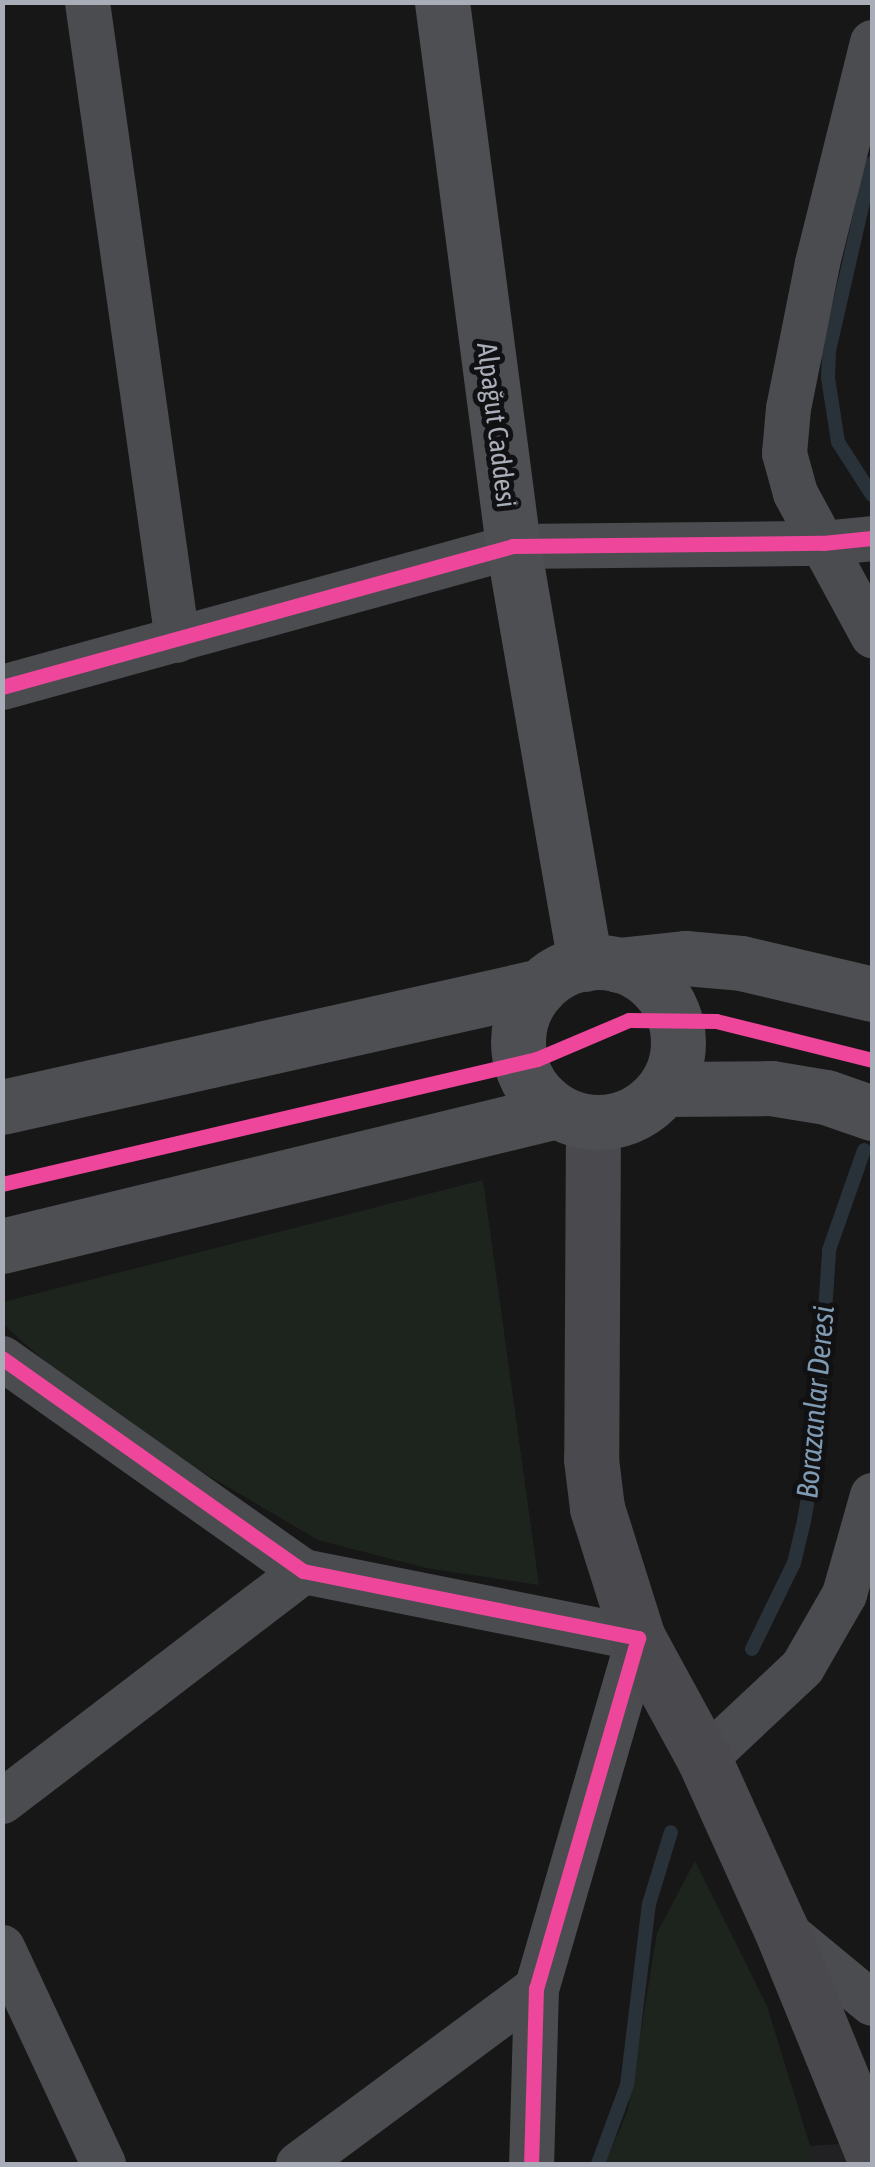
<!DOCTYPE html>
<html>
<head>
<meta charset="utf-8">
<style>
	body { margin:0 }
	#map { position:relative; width:875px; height:2167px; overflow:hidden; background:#171717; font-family:"Asap Condensed",sans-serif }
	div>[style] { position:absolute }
	.built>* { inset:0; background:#212123 }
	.green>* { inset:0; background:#1d241e }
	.stream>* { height:14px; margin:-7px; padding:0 7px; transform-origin:7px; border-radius:7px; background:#2a3239 }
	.street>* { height:45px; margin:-22.5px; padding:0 22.5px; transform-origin:22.5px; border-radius:22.5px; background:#4b4c50 }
	.secondary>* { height:55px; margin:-27.5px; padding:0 27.5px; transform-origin:27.5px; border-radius:27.5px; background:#4a4a4e }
	.primary>* { height:55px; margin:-27.5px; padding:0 27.5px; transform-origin:27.5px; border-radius:27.5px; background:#4d4f52 }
	.primary>.ring { margin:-27.5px; padding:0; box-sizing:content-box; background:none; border:55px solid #4d4f52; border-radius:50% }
	.cycleway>* { height:15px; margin:-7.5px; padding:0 7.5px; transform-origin:7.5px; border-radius:7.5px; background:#ed469a }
	span { translate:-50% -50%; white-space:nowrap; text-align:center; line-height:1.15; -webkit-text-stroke:10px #111113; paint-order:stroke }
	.street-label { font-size:28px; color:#a8adb8 }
	.water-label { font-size:30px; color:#7f9bb3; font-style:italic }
	.frame { position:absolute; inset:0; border:5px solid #a8adb8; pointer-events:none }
</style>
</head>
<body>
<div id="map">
	<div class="built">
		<div style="clip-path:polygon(840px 2144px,848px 2164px,621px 2164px,625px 2156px)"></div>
	</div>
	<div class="green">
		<div style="clip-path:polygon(483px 1180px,539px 1585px,426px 1568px,318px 1540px,102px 1413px,3px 1324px,3px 1302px)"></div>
		<div style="clip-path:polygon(695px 1861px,767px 2006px,815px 2162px,605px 2164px,628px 2110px,657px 1933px)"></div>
	</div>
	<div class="stream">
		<div style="left:872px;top:163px;width:192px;rotate:102.9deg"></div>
		<div style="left:829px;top:350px;width:28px;rotate:92deg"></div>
		<div style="left:828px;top:378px;width:65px;rotate:81.1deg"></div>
		<div style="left:838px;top:442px;width:63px;rotate:57.3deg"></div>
		<div style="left:752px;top:1649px;width:96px;rotate:-64deg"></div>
		<div style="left:794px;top:1563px;width:43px;rotate:-76.6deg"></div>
		<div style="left:804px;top:1521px;width:64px;rotate:-80.1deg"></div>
		<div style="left:815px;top:1458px;width:208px;rotate:-86.1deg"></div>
		<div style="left:829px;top:1250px;width:106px;rotate:-70.7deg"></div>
		<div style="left:598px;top:2164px;width:84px;rotate:-69.8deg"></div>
		<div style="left:627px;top:2085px;width:182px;rotate:-83.1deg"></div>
		<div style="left:649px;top:1904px;width:75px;rotate:-73deg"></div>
	</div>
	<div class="street">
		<div style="left:87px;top:2px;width:644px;rotate:81.97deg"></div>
		<div style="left:872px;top:42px;width:228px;rotate:104deg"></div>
		<div style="left:817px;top:263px;width:148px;rotate:101.3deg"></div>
		<div style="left:788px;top:408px;width:45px;rotate:95.1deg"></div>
		<div style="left:784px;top:453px;width:41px;rotate:74.6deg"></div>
		<div style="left:795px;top:493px;width:162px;rotate:61.5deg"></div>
		<div style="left:2px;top:687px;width:530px;rotate:-15.43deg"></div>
		<div style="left:513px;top:546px;width:310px;rotate:-0.6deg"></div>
		<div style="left:823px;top:543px;width:49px;rotate:-5.8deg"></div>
		<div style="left:2px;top:1358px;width:369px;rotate:35.3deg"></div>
		<div style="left:303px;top:1571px;width:342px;rotate:11.3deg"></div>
		<div style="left:638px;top:1638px;width:365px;rotate:106.2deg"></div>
		<div style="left:536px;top:1988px;width:176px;rotate:91.6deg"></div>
		<div style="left:704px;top:1759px;width:134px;rotate:-43.2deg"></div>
		<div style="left:802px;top:1667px;width:84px;rotate:-60.1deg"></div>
		<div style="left:844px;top:1594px;width:103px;rotate:-74.2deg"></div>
		<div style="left:2px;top:1801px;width:379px;rotate:-37.4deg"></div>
		<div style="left:780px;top:1927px;width:119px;rotate:39.6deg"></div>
		<div style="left:2px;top:1947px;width:239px;rotate:65deg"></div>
		<div style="left:298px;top:2164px;width:296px;rotate:-36.5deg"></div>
	</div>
	<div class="secondary">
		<div style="left:593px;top:1123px;width:336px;rotate:90.3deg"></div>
		<div style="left:591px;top:1459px;width:49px;rotate:83deg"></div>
		<div style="left:597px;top:1508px;width:136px;rotate:72.5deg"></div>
		<div style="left:638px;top:1638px;width:138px;rotate:61.4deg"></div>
		<div style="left:704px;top:1759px;width:184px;rotate:65.7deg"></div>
		<div style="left:780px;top:1927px;width:244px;rotate:67.8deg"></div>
	</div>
	<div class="primary">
		<div style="left:442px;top:2px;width:549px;rotate:82.56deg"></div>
		<div style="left:513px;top:546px;width:424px;rotate:80.2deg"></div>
		<div class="ring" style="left:518px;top:962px;width:105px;height:105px"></div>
		<div style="left:618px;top:965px;width:67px;rotate:-6deg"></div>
		<div style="left:685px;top:958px;width:56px;rotate:5.1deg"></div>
		<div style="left:741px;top:963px;width:135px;rotate:13.3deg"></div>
		<div style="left:664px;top:1089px;width:107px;rotate:-0.5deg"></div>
		<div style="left:771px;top:1088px;width:56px;rotate:9.3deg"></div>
		<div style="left:826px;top:1097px;width:49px;rotate:19.2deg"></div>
		<div style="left:2px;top:1107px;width:552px;rotate:-12.65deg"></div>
		<div style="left:2px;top:1246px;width:571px;rotate:-13.67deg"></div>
	</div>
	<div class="cycleway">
		<div style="left:2px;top:687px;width:530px;rotate:-15.43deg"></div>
		<div style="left:513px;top:546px;width:310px;rotate:-0.6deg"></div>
		<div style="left:823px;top:543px;width:49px;rotate:-5.8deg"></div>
		<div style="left:2px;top:1184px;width:549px;rotate:-13.15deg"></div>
		<div style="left:537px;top:1059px;width:100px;rotate:-23deg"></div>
		<div style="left:629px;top:1020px;width:87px;rotate:0.7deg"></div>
		<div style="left:716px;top:1021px;width:161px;rotate:14deg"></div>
		<div style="left:2px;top:1358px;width:369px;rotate:35.3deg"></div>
		<div style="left:303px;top:1571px;width:342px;rotate:11.3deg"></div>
		<div style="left:638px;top:1638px;width:365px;rotate:106.2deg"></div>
		<div style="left:536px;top:1988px;width:176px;rotate:91.6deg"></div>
	</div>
	<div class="street-label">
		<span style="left:497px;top:425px;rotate:83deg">Alpağut Caddesi</span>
	</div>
	<div class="water-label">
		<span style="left:815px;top:1402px;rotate:-85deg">Borazanlar Deresi</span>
	</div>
	<div class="frame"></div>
</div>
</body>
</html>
